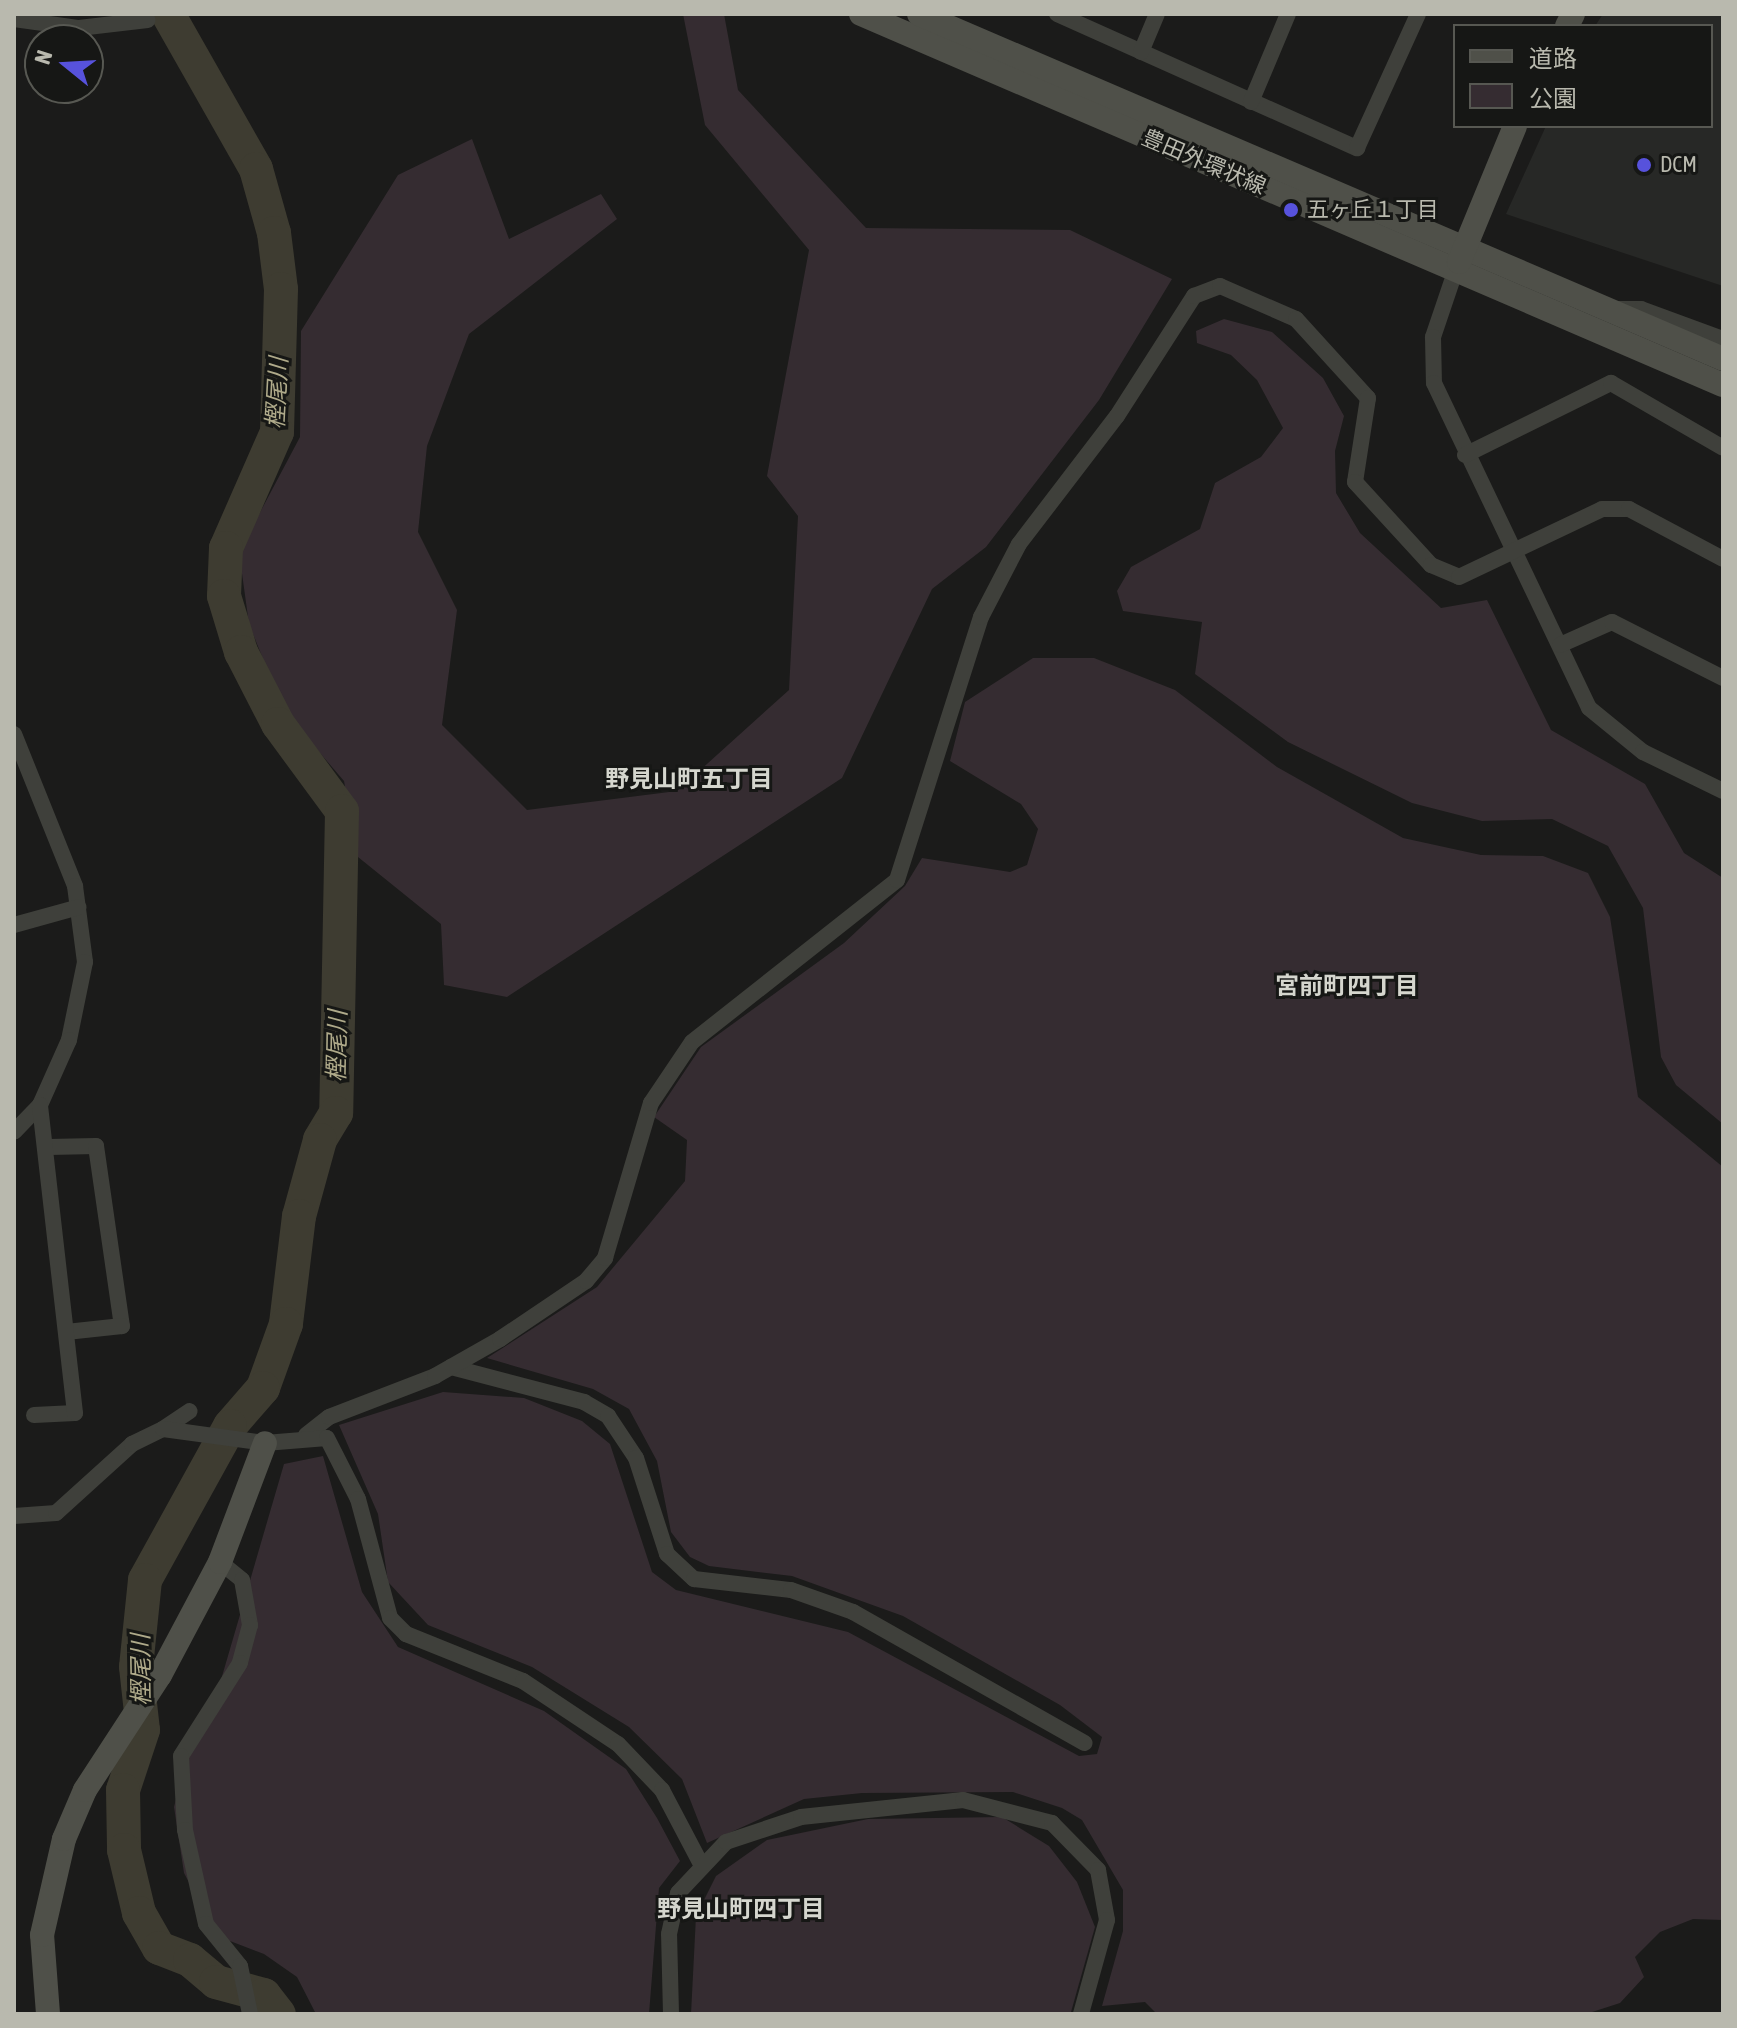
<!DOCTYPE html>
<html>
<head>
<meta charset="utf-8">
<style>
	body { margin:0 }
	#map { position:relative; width:1737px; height:2028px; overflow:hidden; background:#1b1b1a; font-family:"Asap Condensed","Noto Sans JP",sans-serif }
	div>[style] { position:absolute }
	.built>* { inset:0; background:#272826 }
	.green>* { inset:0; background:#352c31 }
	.river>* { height:34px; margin:-17px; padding:0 17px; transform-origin:17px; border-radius:17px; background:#3e3c31 }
	.street>* { height:16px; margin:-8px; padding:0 8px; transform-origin:8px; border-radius:8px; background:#3f403b }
	.secondary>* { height:24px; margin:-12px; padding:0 12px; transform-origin:12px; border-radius:12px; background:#4f5049 }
	.dots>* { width:22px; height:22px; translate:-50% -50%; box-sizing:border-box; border:4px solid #161715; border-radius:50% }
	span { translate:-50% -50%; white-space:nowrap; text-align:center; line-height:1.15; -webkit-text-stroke:6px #161715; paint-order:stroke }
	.street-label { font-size:22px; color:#b9b9ae }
	.poi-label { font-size:22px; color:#b9b9ae }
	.left { translate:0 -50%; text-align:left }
	.water-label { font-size:24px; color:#afaa8a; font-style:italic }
	.neighbourhood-label { font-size:24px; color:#d5d6ce; font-weight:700 }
	.frame { position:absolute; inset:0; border:16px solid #b9b9ae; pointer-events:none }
	.legend { position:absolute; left:1453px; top:24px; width:260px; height:104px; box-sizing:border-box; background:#161715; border:2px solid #575852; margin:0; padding:10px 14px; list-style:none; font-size:24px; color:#b9b9ae }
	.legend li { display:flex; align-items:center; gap:16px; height:40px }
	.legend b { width:40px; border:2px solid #575852 }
	.north { position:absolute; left:24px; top:24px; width:80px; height:80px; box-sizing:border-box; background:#161715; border:2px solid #575852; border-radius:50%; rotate:288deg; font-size:22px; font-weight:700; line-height:32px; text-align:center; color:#b9b9ae }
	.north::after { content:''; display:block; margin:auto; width:28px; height:36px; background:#5752dc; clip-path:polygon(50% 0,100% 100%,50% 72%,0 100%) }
</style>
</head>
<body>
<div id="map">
	<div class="built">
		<div style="clip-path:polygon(1603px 14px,1723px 14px,1723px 286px,1506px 214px,1546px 126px,1711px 126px,1711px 26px,1595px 26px)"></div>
	</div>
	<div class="green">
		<div style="clip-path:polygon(683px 14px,724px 14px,738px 90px,866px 228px,1070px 230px,1172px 279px,1099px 400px,986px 547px,932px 589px,842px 778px,507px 997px,444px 985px,441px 924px,358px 857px,344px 781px,284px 711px,249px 624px,239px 552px,300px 437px,301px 331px,398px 175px,472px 139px,509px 239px,601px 194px,617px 219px,469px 334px,427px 446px,418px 532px,457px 610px,442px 725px,527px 810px,677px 791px,789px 690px,798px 516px,767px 476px,809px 250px,705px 125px)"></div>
		<div style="clip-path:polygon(1224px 319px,1272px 332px,1323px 378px,1344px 416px,1335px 451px,1336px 493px,1360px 533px,1441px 608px,1487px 600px,1551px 730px,1645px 784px,1684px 853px,1723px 878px,1723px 1124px,1676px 1085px,1661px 1057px,1643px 908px,1608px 846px,1552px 819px,1482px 821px,1412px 803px,1288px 742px,1195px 674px,1202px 622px,1123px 611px,1117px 591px,1131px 567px,1200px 529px,1215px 483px,1261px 457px,1283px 428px,1257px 380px,1231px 355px,1197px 343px,1196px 331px)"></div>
		<div style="clip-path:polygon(1033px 658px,1094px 658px,1175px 690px,1277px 767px,1403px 838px,1481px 855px,1543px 856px,1588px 873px,1610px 917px,1638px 1097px,1723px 1167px,1723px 1920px,1693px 1919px,1660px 1932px,1635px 1957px,1644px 1977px,1620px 2003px,1586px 2014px,1157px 2014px,1145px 2002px,1102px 2006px,1123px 1931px,1123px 1890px,1082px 1820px,1062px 1808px,1013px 1792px,862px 1793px,804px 1799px,707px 1843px,682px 1779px,629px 1727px,532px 1667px,428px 1625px,388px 1582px,378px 1514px,339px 1425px,443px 1392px,524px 1398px,582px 1421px,610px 1444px,652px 1572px,676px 1590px,848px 1632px,1079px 1756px,1097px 1754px,1102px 1737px,1060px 1705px,903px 1616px,792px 1576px,709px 1566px,690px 1557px,671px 1532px,657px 1461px,629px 1409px,593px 1389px,487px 1358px,597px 1287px,685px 1181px,687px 1140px,654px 1117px,701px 1047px,844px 943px,905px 886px,922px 858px,1010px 872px,1027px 865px,1038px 829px,1021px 804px,950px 761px,965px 702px)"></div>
		<div style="clip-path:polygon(323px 1456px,362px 1592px,398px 1647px,544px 1711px,626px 1769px,657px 1818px,680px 1861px,659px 1888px,649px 2014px,316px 2014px,297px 1977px,264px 1954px,217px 1936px,184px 1873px,174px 1807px,193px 1732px,218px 1690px,284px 1464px)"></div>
		<div style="clip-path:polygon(1002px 1817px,1049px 1846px,1077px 1882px,1095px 1927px,1071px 2012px,691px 2014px,696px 1916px,716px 1876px,767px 1840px,868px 1819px)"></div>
	</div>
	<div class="river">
		<div style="left:168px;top:14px;width:178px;rotate:60.4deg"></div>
		<div style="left:256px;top:169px;width:66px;rotate:74.3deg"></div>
		<div style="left:274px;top:233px;width:56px;rotate:82.9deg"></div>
		<div style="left:281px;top:289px;width:143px;rotate:91.6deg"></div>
		<div style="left:277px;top:432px;width:127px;rotate:113.7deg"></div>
		<div style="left:226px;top:548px;width:48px;rotate:92.4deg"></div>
		<div style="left:224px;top:596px;width:59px;rotate:73.1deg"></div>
		<div style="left:241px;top:652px;width:81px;rotate:62.8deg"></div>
		<div style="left:278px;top:724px;width:108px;rotate:53.7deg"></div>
		<div style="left:342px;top:811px;width:302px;rotate:91.1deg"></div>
		<div style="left:336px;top:1113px;width:31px;rotate:121deg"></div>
		<div style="left:320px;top:1140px;width:79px;rotate:105.4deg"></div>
		<div style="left:299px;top:1216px;width:109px;rotate:96.9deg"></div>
		<div style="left:286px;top:1324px;width:68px;rotate:109.8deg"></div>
		<div style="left:263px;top:1388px;width:50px;rotate:131deg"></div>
		<div style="left:230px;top:1426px;width:176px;rotate:118.9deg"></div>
		<div style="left:145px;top:1580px;width:87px;rotate:95.9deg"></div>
		<div style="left:136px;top:1667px;width:63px;rotate:83.7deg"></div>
		<div style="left:143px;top:1730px;width:63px;rotate:108.4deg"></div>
		<div style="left:123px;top:1790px;width:60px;rotate:89deg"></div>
		<div style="left:124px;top:1850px;width:65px;rotate:76.6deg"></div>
		<div style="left:139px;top:1913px;width:40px;rotate:60.3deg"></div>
		<div style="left:159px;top:1948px;width:33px;rotate:21deg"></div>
		<div style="left:190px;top:1960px;width:34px;rotate:40deg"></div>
		<div style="left:216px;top:1982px;width:50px;rotate:15.2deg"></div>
		<div style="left:264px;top:1995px;width:24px;rotate:52deg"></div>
	</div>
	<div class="street">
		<div style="left:1057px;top:14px;width:329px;rotate:24.1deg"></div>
		<div style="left:1357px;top:148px;width:147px;rotate:-65.5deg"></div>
		<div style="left:14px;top:19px;width:66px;rotate:7.9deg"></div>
		<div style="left:79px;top:28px;width:69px;rotate:-6.6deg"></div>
		<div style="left:1141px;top:52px;width:41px;rotate:-67.2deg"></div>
		<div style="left:1251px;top:102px;width:95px;rotate:-67.2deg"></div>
		<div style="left:1455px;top:272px;width:69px;rotate:108.7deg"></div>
		<div style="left:1433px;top:337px;width:46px;rotate:88.8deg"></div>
		<div style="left:1434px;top:383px;width:360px;rotate:64.5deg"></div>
		<div style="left:1589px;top:708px;width:70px;rotate:39.2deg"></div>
		<div style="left:1643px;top:752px;width:89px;rotate:26deg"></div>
		<div style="left:1615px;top:309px;width:26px"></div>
		<div style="left:1641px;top:309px;width:87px;rotate:20.1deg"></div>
		<div style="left:1465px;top:455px;width:163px;rotate:-26.3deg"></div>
		<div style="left:1611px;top:383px;width:129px;rotate:30.1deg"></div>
		<div style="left:1560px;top:645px;width:57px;rotate:-23.9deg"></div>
		<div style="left:1612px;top:622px;width:124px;rotate:26.8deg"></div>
		<div style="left:14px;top:734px;width:164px;rotate:68.1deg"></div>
		<div style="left:75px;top:886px;width:77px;rotate:82.5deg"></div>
		<div style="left:85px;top:962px;width:80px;rotate:101.6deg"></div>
		<div style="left:69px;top:1040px;width:71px;rotate:114deg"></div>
		<div style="left:40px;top:1105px;width:37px;rotate:134deg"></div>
		<div style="left:14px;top:925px;width:67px;rotate:-15.5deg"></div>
		<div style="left:49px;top:1147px;width:47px;rotate:-1.2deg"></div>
		<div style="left:96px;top:1146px;width:182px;rotate:81.8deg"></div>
		<div style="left:122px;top:1326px;width:56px;rotate:173.9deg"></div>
		<div style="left:451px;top:1367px;width:138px;rotate:14.7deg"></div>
		<div style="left:584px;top:1402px;width:28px;rotate:30deg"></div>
		<div style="left:608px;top:1416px;width:50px;rotate:56.3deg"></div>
		<div style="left:636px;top:1458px;width:101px;rotate:72.1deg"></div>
		<div style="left:667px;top:1554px;width:37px;rotate:43deg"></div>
		<div style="left:694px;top:1579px;width:98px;rotate:6.5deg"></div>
		<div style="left:791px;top:1590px;width:66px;rotate:19.5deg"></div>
		<div style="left:853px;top:1612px;width:266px;rotate:29.5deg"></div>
		<div style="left:34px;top:1415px;width:41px;rotate:-2.8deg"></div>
		<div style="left:75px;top:1413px;width:310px;rotate:-96.5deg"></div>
		<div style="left:163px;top:1429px;width:32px;rotate:-34deg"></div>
		<div style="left:306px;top:1435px;width:29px;rotate:-38deg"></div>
		<div style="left:329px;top:1417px;width:114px;rotate:-21.1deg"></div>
		<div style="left:435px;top:1376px;width:75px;rotate:-29.6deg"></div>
		<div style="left:500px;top:1339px;width:104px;rotate:-34deg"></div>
		<div style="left:586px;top:1281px;width:30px;rotate:-50deg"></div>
		<div style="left:605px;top:1258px;width:162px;rotate:-73.5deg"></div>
		<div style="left:651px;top:1103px;width:73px;rotate:-56.1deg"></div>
		<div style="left:692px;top:1042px;width:261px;rotate:-38.3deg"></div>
		<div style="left:897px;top:880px;width:276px;rotate:-72.3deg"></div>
		<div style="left:981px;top:617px;width:82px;rotate:-62.5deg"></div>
		<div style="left:1019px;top:544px;width:161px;rotate:-52.6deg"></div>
		<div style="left:1117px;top:416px;width:143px;rotate:-57.3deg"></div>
		<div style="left:1194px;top:296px;width:28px;rotate:-21deg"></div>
		<div style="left:1220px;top:286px;width:83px;rotate:23.5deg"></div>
		<div style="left:1296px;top:319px;width:107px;rotate:47.7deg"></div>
		<div style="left:1368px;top:398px;width:85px;rotate:98.8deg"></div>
		<div style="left:1355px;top:482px;width:113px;rotate:47.5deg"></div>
		<div style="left:1431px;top:565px;width:30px;rotate:23deg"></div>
		<div style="left:1459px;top:577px;width:158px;rotate:-25.4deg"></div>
		<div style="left:1602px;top:509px;width:27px"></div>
		<div style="left:1629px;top:509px;width:106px;rotate:28deg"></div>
		<div style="left:14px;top:1516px;width:42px;rotate:-4.1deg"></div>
		<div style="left:56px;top:1513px;width:103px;rotate:-42.2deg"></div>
		<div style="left:132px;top:1444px;width:34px;rotate:-26deg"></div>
		<div style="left:163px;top:1429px;width:103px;rotate:7.8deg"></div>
		<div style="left:265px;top:1443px;width:62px;rotate:-4.6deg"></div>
		<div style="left:327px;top:1438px;width:68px;rotate:63.1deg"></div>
		<div style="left:358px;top:1499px;width:123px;rotate:74.9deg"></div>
		<div style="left:390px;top:1618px;width:23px;rotate:45deg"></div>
		<div style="left:406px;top:1634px;width:126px;rotate:21.9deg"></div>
		<div style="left:523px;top:1681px;width:114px;rotate:33.6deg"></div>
		<div style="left:618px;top:1744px;width:64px;rotate:46.3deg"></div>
		<div style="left:662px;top:1790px;width:81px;rotate:62.2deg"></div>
		<div style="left:220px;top:1562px;width:28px;rotate:39deg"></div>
		<div style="left:242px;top:1580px;width:46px;rotate:79.9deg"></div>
		<div style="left:250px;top:1625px;width:39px;rotate:105deg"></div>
		<div style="left:240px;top:1663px;width:110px;rotate:122.4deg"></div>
		<div style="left:181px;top:1756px;width:74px;rotate:86.9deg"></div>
		<div style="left:185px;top:1830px;width:96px;rotate:77.4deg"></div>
		<div style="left:206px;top:1924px;width:54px;rotate:51deg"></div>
		<div style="left:240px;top:1966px;width:49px;rotate:78.2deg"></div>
		<div style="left:671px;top:2014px;width:80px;rotate:-91.4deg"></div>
		<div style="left:669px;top:1934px;width:42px;rotate:-77.6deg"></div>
		<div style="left:678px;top:1893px;width:70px;rotate:-46.7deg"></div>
		<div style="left:726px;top:1842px;width:79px;rotate:-18.4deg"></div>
		<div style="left:801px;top:1817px;width:163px;rotate:-6deg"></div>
		<div style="left:963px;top:1800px;width:92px;rotate:14.5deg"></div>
		<div style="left:1052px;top:1823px;width:66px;rotate:45.6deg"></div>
		<div style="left:1098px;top:1870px;width:51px;rotate:79.8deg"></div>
		<div style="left:1107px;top:1920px;width:98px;rotate:105.5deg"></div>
	</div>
	<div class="secondary">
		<div style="left:861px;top:14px;width:938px;rotate:23.29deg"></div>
		<div style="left:919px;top:14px;width:875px;rotate:23.22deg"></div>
		<div style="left:1567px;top:26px;width:13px;rotate:-63deg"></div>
		<div style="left:1459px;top:262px;width:147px;rotate:-67.6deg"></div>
		<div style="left:48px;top:2014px;width:79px;rotate:-94.3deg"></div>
		<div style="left:42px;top:1935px;width:98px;rotate:-77.1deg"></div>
		<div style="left:64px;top:1839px;width:53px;rotate:-66.8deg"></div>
		<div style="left:85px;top:1790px;width:137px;rotate:-56.9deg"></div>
		<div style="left:160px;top:1675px;width:128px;rotate:-62deg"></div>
		<div style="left:220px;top:1562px;width:127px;rotate:-69.3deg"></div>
	</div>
	<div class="dots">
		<div style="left:1644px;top:165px;background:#5752dc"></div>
		<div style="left:1291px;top:210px;background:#5752dc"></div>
	</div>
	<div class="street-label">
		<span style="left:1204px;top:162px;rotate:23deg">豊田外環状線</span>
	</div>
	<div class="poi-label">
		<span class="left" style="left:1660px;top:165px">DCM</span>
		<span class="left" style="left:1307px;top:210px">五ヶ丘１丁目</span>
	</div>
	<div class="water-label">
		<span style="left:277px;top:393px;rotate:-87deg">樫尾川</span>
		<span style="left:337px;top:1046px;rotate:-89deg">樫尾川</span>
		<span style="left:141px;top:1670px;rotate:-91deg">樫尾川</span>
	</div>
	<div class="neighbourhood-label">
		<span style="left:689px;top:779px">野見山町五丁目</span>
		<span style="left:1347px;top:986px">宮前町四丁目</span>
		<span style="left:741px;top:1909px">野見山町四丁目</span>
	</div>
	<div class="frame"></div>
	<ul class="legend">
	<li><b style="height:10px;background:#4f5049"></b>道路</li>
	<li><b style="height:22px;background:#352c31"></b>公園</li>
	</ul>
	<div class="north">N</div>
</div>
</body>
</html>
